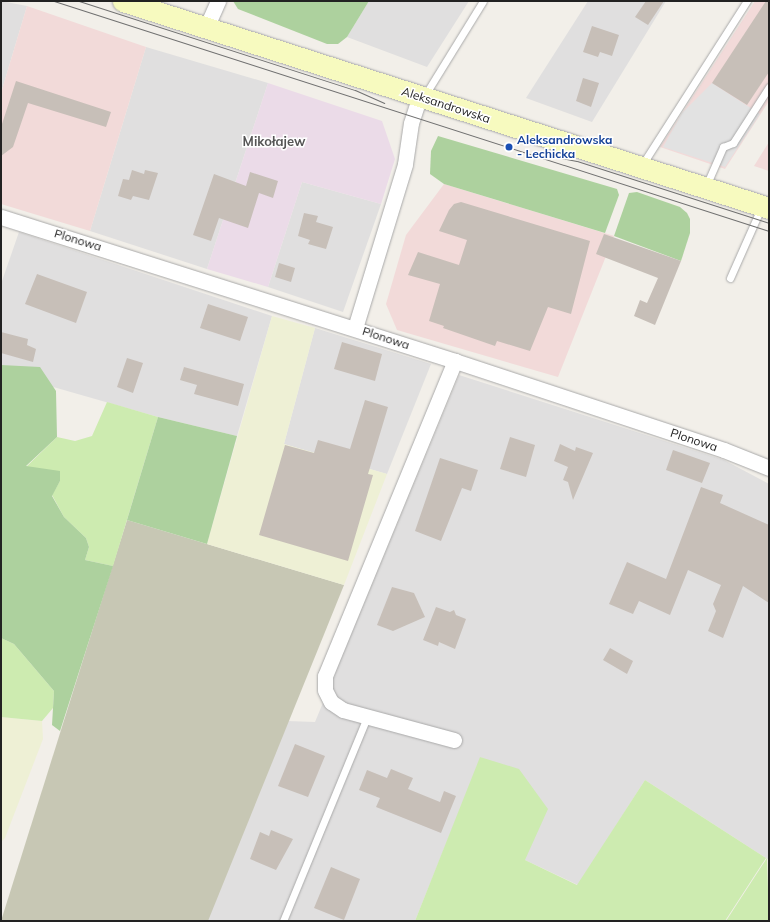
<!DOCTYPE html>
<html>
<head>
<meta charset="utf-8">
<style>
	body { margin:0 }
	#map { position:relative; width:770px; height:922px; overflow:hidden; background:#f2efe9; font-family:Mulish,sans-serif }
	div>[style] { position:absolute }
	.residential>* { inset:0; background:#e0dfdf }
	.commercial>* { inset:0; background:#f2dad9 }
	.industrial>* { inset:0; background:#ebdbe8 }
	.construction>* { inset:0; background:#c7c7b4 }
	.farmland>* { inset:0; background:#eef0d5 }
	.grass>* { inset:0; background:#cdebb0 }
	.forest>* { inset:0; background:#add19e }
	.parking>* { inset:0; background:#e2e2e2 }
	.building>* { inset:0; background:#c7bfb8 }
	.roads { filter:drop-shadow(0 0 1px #a9a9a9) drop-shadow(0 0 1px #a9a9a9) }
	.service>* { height:7px; margin:-3.5px; padding:0 3.5px; transform-origin:3.5px; border-radius:3.5px; background:#fff }
	.minor>* { height:15px; margin:-7.5px; padding:0 7.5px; transform-origin:7.5px; border-radius:7.5px; background:#fff }
	.secondary>* { height:21px; margin:-10.5px; padding:0 10.5px; transform-origin:10.5px; border-radius:10.5px; background:#f7fabf }
	.tram>* { height:1px; margin:-0.5px; padding:0 0.5px; transform-origin:0.5px; border-radius:0.5px; background:#707070 }
	.dots>* { width:11px; height:11px; translate:-50% -50%; box-sizing:border-box; border:2px solid #fff; border-radius:50% }
	span { translate:-50% -50%; white-space:nowrap; text-align:center; line-height:1.15; -webkit-text-stroke:3px #fff; paint-order:stroke }
	.street-label { font-size:12px; color:#222 }
	.transit-label { font-size:12px; color:#164399; font-weight:700 }
	.left { translate:0 -50%; text-align:left }
	.neighbourhood-label { font-size:13px; color:#555; font-weight:700 }
	.frame { position:absolute; inset:0; border:2px solid #222; pointer-events:none }
</style>
</head>
<body>
<div id="map">
	<div class="residential">
		<div style="clip-path:polygon(1px 1px,27px 6px,1px 93px)"></div>
		<div style="clip-path:polygon(369px 1px,469px 1px,427px 67px,347px 37px)"></div>
		<div style="clip-path:polygon(588px 1px,666px 1px,592px 122px,526px 98px)"></div>
		<div style="clip-path:polygon(146px 47px,268px 83px,207px 269px,90px 231px)"></div>
		<div style="clip-path:polygon(302px 182px,381px 204px,343px 312px,268px 287px)"></div>
		<div style="clip-path:polygon(19px 232px,272px 316px,237px 436px,158px 417px,1px 372px,1px 284px)"></div>
		<div style="clip-path:polygon(315px 328px,431px 364px,387px 474px,284px 444px)"></div>
		<div style="clip-path:polygon(459px 375px,724px 460px,769px 484px,769px 860px,645px 780px,578px 885px,525px 860px,481px 757px,415px 921px,205px 921px,287px 721px,315px 722px)"></div>
	</div>
	<div class="commercial">
		<div style="clip-path:polygon(755px 1px,769px 1px,769px 101px,725px 169px,660px 147px)"></div>
		<div style="clip-path:polygon(27px 6px,146px 47px,90px 231px,1px 204px,1px 93px)"></div>
		<div style="clip-path:polygon(769px 142px,769px 171px,754px 166px)"></div>
		<div style="clip-path:polygon(444px 184px,614px 236px,558px 377px,397px 330px,386px 304px,406px 235px)"></div>
	</div>
	<div class="industrial">
		<div style="clip-path:polygon(268px 83px,382px 121px,395px 159px,381px 204px,302px 182px,268px 287px,207px 269px)"></div>
	</div>
	<div class="construction">
		<div style="clip-path:polygon(127px 520px,344px 585px,208px 921px,1px 921px)"></div>
	</div>
	<div class="farmland">
		<div style="clip-path:polygon(272px 316px,315px 328px,284px 444px,387px 474px,344px 585px,207px 544px)"></div>
		<div style="clip-path:polygon(1px 717px,42px 721px,43px 739px,5px 838px,1px 842px)"></div>
	</div>
	<div class="grass">
		<div style="clip-path:polygon(107px 402px,158px 417px,113px 566px,85px 560px,89px 547px,86px 538px,64px 517px,52px 495px,60px 481px,26px 467px,57px 437px,75px 441px,92px 436px)"></div>
		<div style="clip-path:polygon(1px 638px,14px 644px,54px 691px,53px 708px,42px 721px,1px 717px)"></div>
		<div style="clip-path:polygon(480px 757px,519px 769px,548px 809px,525px 860px,577px 885px,645px 780px,766px 858px,725px 921px,415px 921px)"></div>
		<div style="clip-path:polygon(767px 858px,769px 921px,726px 921px)"></div>
	</div>
	<div class="forest">
		<div style="clip-path:polygon(233px 1px,369px 1px,347px 37px,338px 44px,327px 44px,238px 9px)"></div>
		<div style="clip-path:polygon(438px 136px,617px 189px,619px 195px,605px 233px,444px 184px,430px 174px,431px 151px)"></div>
		<div style="clip-path:polygon(637px 192px,680px 207px,687px 213px,690px 219px,690px 233px,681px 261px,614px 236px,629px 193px)"></div>
		<div style="clip-path:polygon(1px 365px,40px 367px,56px 391px,57px 437px,26px 466px,60px 471px,60px 481px,52px 496px,64px 517px,86px 538px,89px 547px,85px 560px,113px 566px,60px 731px,52px 725px,54px 691px,14px 644px,1px 638px)"></div>
		<div style="clip-path:polygon(158px 417px,237px 436px,207px 544px,127px 520px)"></div>
	</div>
	<div class="parking">
		<div style="clip-path:polygon(712px 83px,760px 114px,725px 167px,663px 147px,682px 113px)"></div>
	</div>
	<div class="building">
		<div style="clip-path:polygon(646px 1px,664px 1px,648px 25px,635px 17px)"></div>
		<div style="clip-path:polygon(766px 1px,769px 1px,769px 72px,747px 105px,712px 83px)"></div>
		<div style="clip-path:polygon(592px 26px,619px 35px,612px 56px,600px 52px,598px 57px,583px 52px)"></div>
		<div style="clip-path:polygon(583px 78px,599px 83px,591px 107px,576px 101px)"></div>
		<div style="clip-path:polygon(16px 81px,111px 112px,106px 127px,28px 103px,13px 147px,1px 156px,1px 127px)"></div>
		<div style="clip-path:polygon(132px 170px,144px 174px,145px 170px,158px 173px,149px 200px,133px 196px,131px 200px,118px 196px,123px 179px,129px 180px)"></div>
		<div style="clip-path:polygon(250px 172px,278px 181px,273px 198px,259px 193px,248px 228px,219px 218px,211px 241px,193px 235px,214px 174px,246px 186px)"></div>
		<div style="clip-path:polygon(461px 202px,590px 241px,571px 314px,548px 307px,530px 351px,497px 341px,495px 346px,443px 328px,444px 326px,429px 321px,440px 284px,408px 275px,418px 252px,459px 265px,467px 240px,439px 231px,449px 210px,454px 204px)"></div>
		<div style="clip-path:polygon(304px 213px,318px 216px,316px 222px,333px 227px,326px 249px,308px 244px,310px 240px,298px 236px)"></div>
		<div style="clip-path:polygon(604px 234px,681px 261px,655px 325px,634px 316px,640px 300px,647px 303px,658px 278px,596px 254px)"></div>
		<div style="clip-path:polygon(279px 263px,295px 268px,291px 282px,275px 277px)"></div>
		<div style="clip-path:polygon(37px 274px,87px 292px,76px 323px,25px 304px)"></div>
		<div style="clip-path:polygon(208px 304px,248px 317px,240px 341px,200px 328px)"></div>
		<div style="clip-path:polygon(1px 332px,28px 339px,27px 345px,36px 349px,33px 362px,1px 353px)"></div>
		<div style="clip-path:polygon(342px 342px,382px 354px,375px 381px,334px 369px)"></div>
		<div style="clip-path:polygon(127px 358px,143px 363px,133px 393px,117px 387px)"></div>
		<div style="clip-path:polygon(184px 367px,244px 384px,238px 406px,194px 394px,197px 385px,180px 380px)"></div>
		<div style="clip-path:polygon(365px 400px,388px 407px,368px 474px,373px 475px,348px 561px,259px 535px,285px 445px,314px 453px,318px 440px,350px 449px)"></div>
		<div style="clip-path:polygon(510px 437px,535px 445px,526px 477px,500px 469px)"></div>
		<div style="clip-path:polygon(560px 444px,575px 451px,576px 447px,593px 453px,573px 500px,568px 482px,563px 480px,568px 467px,554px 461px)"></div>
		<div style="clip-path:polygon(673px 450px,710px 463px,702px 483px,666px 470px)"></div>
		<div style="clip-path:polygon(440px 458px,478px 470px,471px 491px,462px 488px,441px 541px,415px 531px)"></div>
		<div style="clip-path:polygon(701px 487px,723px 495px,720px 503px,769px 525px,769px 603px,743px 586px,723px 638px,708px 631px,716px 611px,713px 604px,721px 585px,688px 570px,670px 615px,639px 601px,633px 614px,609px 604px,627px 562px,666px 579px)"></div>
		<div style="clip-path:polygon(392px 587px,414px 593px,425px 617px,393px 631px,377px 625px)"></div>
		<div style="clip-path:polygon(436px 607px,450px 612px,454px 610px,456px 615px,466px 619px,455px 649px,439px 642px,438px 646px,423px 640px)"></div>
		<div style="clip-path:polygon(610px 648px,633px 661px,627px 674px,603px 660px)"></div>
		<div style="clip-path:polygon(295px 744px,325px 756px,308px 797px,278px 786px)"></div>
		<div style="clip-path:polygon(391px 769px,413px 778px,408px 789px,440px 802px,444px 791px,456px 796px,441px 833px,376px 807px,380px 798px,359px 790px,367px 770px,387px 778px)"></div>
		<div style="clip-path:polygon(271px 830px,293px 839px,276px 870px,250px 859px,260px 832px,269px 836px)"></div>
		<div style="clip-path:polygon(331px 867px,360px 879px,344px 920px,314px 908px)"></div>
	</div>
	<div class="roads">
		<div class="service">
			<div style="left:425px;top:95px;width:110px;rotate:-58.3deg"></div>
			<div style="left:642px;top:165px;width:195px;rotate:-57.4deg"></div>
			<div style="left:706px;top:186px;width:43px;rotate:-66.4deg"></div>
			<div style="left:723px;top:147px;width:11px;rotate:-22deg"></div>
			<div style="left:733px;top:143px;width:67px;rotate:-57.3deg"></div>
			<div style="left:730px;top:278px;width:77px;rotate:-66.1deg"></div>
			<div style="left:283px;top:921px;width:221px;rotate:-67.6deg"></div>
		</div>
		<div class="minor">
			<div style="left:206px;top:28px;width:30px;rotate:-66deg"></div>
			<div style="left:1px;top:217px;width:476px;rotate:17.6deg"></div>
			<div style="left:455px;top:361px;width:283px;rotate:18.3deg"></div>
			<div style="left:724px;top:450px;width:48px;rotate:21.8deg"></div>
			<div style="left:355px;top:328px;width:171px;rotate:-73deg"></div>
			<div style="left:405px;top:164px;width:41px;rotate:-81.7deg"></div>
			<div style="left:411px;top:123px;width:28px;rotate:-72deg"></div>
			<div style="left:454px;top:740px;width:115px;rotate:-164.9deg"></div>
			<div style="left:343px;top:710px;width:14px;rotate:-146deg"></div>
			<div style="left:331px;top:702px;width:13px;rotate:-117deg"></div>
			<div style="left:325px;top:690px;width:14px;rotate:-90deg"></div>
			<div style="left:325px;top:676px;width:341px;rotate:-67.6deg"></div>
		</div>
		<div class="secondary">
			<div style="left:123px;top:1px;width:678px;rotate:17.77deg"></div>
		</div>
	</div>
	<div class="tram">
		<div style="left:54px;top:1px;width:751px;rotate:17.83deg"></div>
		<div style="left:79px;top:1px;width:290px;rotate:17.9deg"></div>
		<div style="left:355px;top:90px;width:32px;rotate:24deg"></div>
		<div style="left:551px;top:156px;width:26px;rotate:11deg"></div>
		<div style="left:577px;top:161px;width:202px;rotate:17.9deg"></div>
	</div>
	<div class="dots">
		<div style="left:509px;top:147px;background:#1a4fb4"></div>
	</div>
	<div class="street-label">
		<span style="left:446px;top:105px;rotate:18deg">Aleksandrowska</span>
		<span style="left:78px;top:240px;rotate:17deg">Plonowa</span>
		<span style="left:386px;top:338px;rotate:18deg">Plonowa</span>
		<span style="left:694px;top:440px;rotate:18deg">Plonowa</span>
	</div>
	<div class="transit-label">
		<span class="left" style="left:517px;top:147px">Aleksandrowska<br>- Lechicka</span>
	</div>
	<div class="neighbourhood-label">
		<span style="left:274px;top:141px">Mikołajew</span>
	</div>
	<div class="frame"></div>
</div>
</body>
</html>
